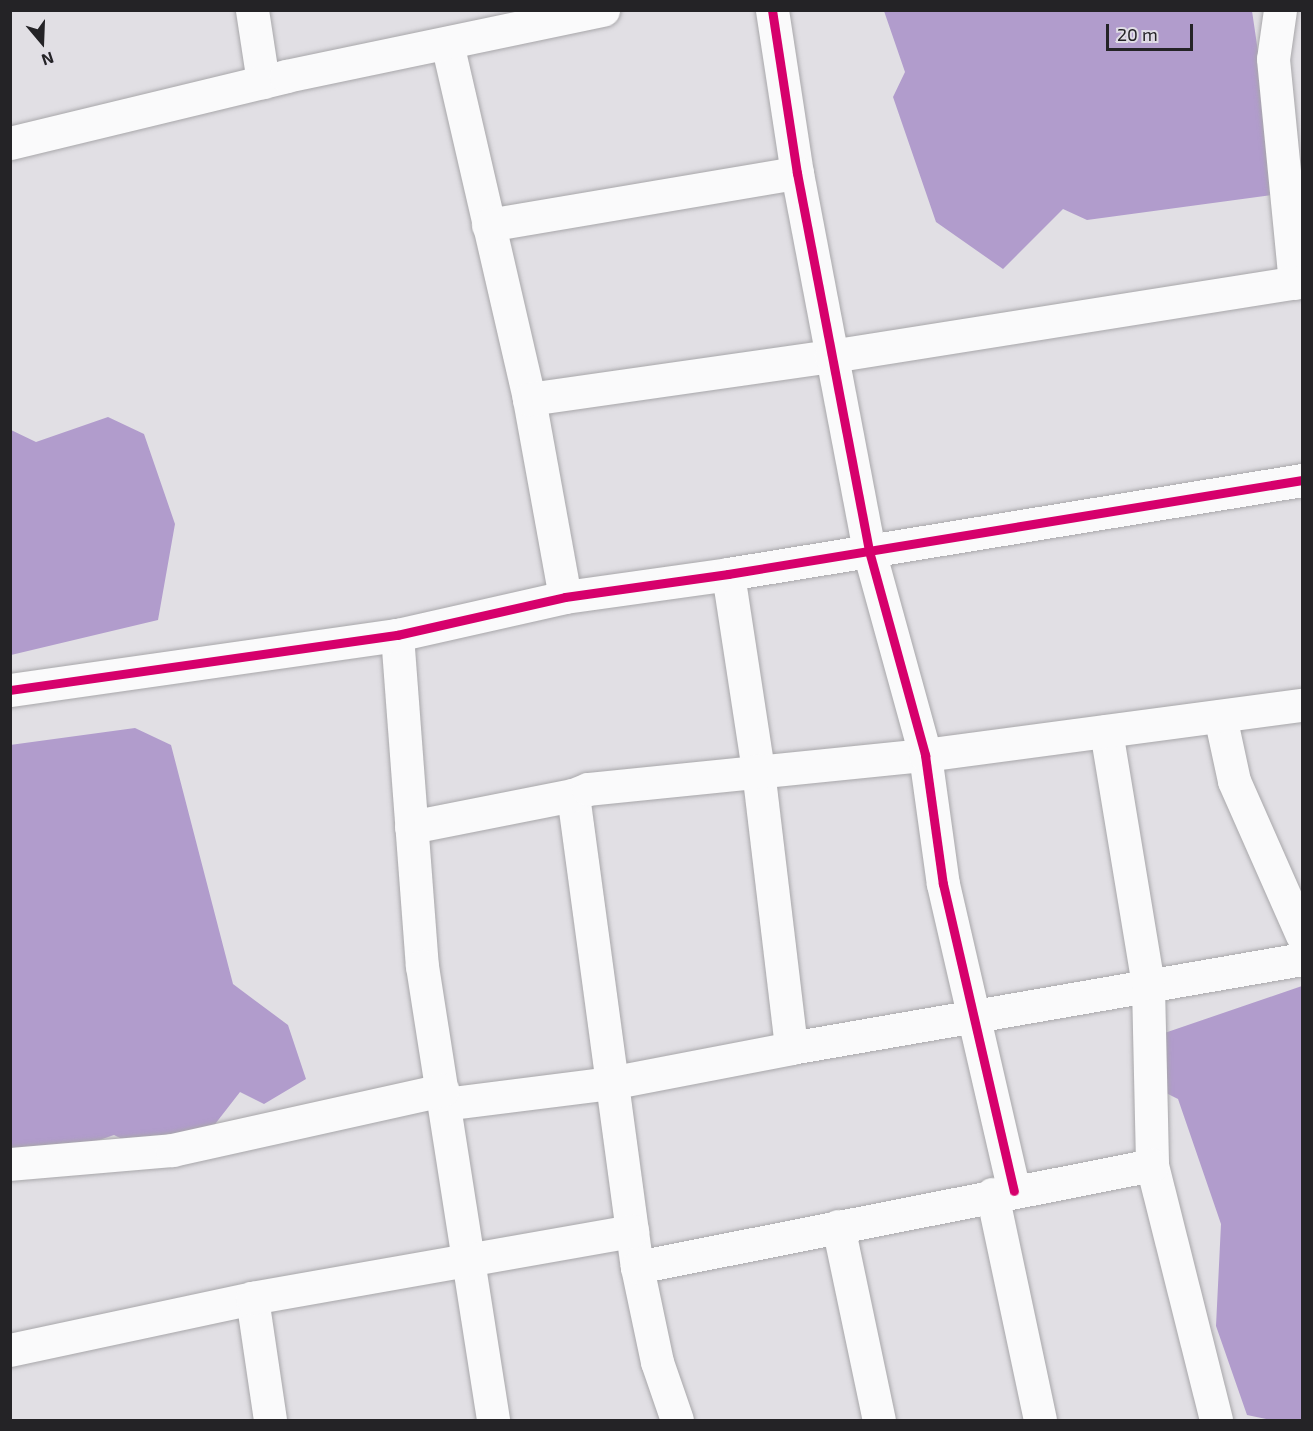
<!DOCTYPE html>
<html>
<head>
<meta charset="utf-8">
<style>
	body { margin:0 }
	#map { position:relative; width:1313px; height:1431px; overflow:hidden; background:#e1dfe4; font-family:"Exo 2",sans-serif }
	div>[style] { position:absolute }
	.water>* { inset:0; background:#b19ccc }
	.roads { filter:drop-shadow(0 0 2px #a8a7aa) drop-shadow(0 0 2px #a8a7aa) }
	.minor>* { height:33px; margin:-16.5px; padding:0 16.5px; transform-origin:16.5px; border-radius:16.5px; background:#fafafb }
	.cycleway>* { height:9px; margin:-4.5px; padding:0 4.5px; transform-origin:4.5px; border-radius:4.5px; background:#d6006c }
	span { translate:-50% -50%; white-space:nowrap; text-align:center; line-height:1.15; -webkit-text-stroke:4.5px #e0dde6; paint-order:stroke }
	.frame { position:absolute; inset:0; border:12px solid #242326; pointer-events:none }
	.north { position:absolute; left:12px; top:12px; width:60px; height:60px; -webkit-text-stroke:4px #e0dde6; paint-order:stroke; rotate:161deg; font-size:16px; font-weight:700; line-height:24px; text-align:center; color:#242326 }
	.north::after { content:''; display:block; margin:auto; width:21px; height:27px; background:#242326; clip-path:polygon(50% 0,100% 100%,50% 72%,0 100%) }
	.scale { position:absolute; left:1106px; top:24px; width:87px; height:27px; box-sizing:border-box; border:3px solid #242326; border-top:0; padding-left:8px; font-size:18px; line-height:21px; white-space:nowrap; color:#242326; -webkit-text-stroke:4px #e0dde6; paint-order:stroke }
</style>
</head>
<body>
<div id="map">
	<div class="water">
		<div style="clip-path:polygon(884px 11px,1252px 11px,1279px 194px,1087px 220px,1063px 209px,1003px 269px,936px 222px,893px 97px,905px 72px)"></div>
		<div style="clip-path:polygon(108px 417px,144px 434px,175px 524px,158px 620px,11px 655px,11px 430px,36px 442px)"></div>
		<div style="clip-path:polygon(135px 728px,171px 745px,233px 984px,288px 1025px,306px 1079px,264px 1104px,240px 1092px,198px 1146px,150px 1153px,114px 1135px,42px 1160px,11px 1149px,10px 745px)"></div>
		<div style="clip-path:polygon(1302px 986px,1302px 1420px,1271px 1420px,1247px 1415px,1216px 1326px,1221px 1224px,1178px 1099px,1154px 1087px,1147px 1039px)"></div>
	</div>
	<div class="roads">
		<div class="minor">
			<div style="left:252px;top:10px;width:73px;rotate:81.3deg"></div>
			<div style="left:772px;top:10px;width:165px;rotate:81.3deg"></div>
			<div style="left:797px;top:173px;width:385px;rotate:79.2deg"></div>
			<div style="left:869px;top:551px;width:212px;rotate:74.6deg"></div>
			<div style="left:925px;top:755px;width:130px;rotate:82.1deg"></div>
			<div style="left:943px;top:884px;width:315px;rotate:77deg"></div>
			<div style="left:1280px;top:10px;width:49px;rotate:98.1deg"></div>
			<div style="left:1273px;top:59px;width:225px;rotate:84.4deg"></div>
			<div style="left:447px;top:43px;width:365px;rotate:77deg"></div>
			<div style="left:529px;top:399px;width:201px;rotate:79.7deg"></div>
			<div style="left:10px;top:143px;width:284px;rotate:-13.6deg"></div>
			<div style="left:286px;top:76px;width:324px;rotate:-11.8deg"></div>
			<div style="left:488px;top:225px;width:313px;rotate:-9.6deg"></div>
			<div style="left:529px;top:399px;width:305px;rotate:-8.1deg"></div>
			<div style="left:831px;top:356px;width:477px;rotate:-9deg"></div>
			<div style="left:728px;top:574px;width:198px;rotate:81.3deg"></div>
			<div style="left:758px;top:770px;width:280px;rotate:83.2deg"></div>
			<div style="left:791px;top:1048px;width:519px;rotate:-9.88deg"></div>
			<div style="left:397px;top:635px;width:332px;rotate:85.7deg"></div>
			<div style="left:422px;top:966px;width:460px;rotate:81.1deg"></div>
			<div style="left:10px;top:690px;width:391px;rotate:-8.1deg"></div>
			<div style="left:397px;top:635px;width:172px;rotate:-12.7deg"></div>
			<div style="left:565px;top:597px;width:165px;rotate:-8deg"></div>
			<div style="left:728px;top:574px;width:582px;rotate:-9.3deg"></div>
			<div style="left:1220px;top:716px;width:66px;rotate:77.8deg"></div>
			<div style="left:1234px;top:781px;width:168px;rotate:66.2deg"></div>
			<div style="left:1106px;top:731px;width:258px;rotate:80.6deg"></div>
			<div style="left:1148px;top:986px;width:179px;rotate:88.7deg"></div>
			<div style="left:1152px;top:1165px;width:263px;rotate:75.9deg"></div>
			<div style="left:573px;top:795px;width:476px;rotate:82.3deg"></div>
			<div style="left:637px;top:1267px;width:97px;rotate:78.1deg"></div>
			<div style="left:657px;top:1362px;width:61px;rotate:71deg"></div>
			<div style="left:411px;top:827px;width:165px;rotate:-11.2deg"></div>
			<div style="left:573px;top:795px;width:16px;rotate:-22deg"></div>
			<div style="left:588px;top:789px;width:339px;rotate:-5.8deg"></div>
			<div style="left:925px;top:755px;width:380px;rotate:-7.6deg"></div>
			<div style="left:444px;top:1104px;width:167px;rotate:-7.2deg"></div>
			<div style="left:610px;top:1083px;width:184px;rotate:-10.9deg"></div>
			<div style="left:10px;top:1164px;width:163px;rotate:-4.9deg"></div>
			<div style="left:172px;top:1150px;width:277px;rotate:-12.5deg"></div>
			<div style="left:992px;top:1194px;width:231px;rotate:78deg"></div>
			<div style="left:838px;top:1226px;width:198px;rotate:78.1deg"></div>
			<div style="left:637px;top:1267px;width:525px;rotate:-11.2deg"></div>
			<div style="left:252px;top:1298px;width:123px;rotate:81.6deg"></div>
			<div style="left:10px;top:1350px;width:248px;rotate:-12.1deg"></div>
			<div style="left:252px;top:1298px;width:386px;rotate:-10deg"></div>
		</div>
	</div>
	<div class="cycleway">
		<div style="left:772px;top:10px;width:165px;rotate:81.3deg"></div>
		<div style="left:797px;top:173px;width:385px;rotate:79.2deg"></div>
		<div style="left:869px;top:551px;width:212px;rotate:74.6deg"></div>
		<div style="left:925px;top:755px;width:130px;rotate:82.1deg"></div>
		<div style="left:943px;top:884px;width:315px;rotate:77deg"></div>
		<div style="left:10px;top:690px;width:391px;rotate:-8.1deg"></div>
		<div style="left:397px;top:635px;width:172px;rotate:-12.7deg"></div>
		<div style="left:565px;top:597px;width:165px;rotate:-8deg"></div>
		<div style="left:728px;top:574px;width:582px;rotate:-9.3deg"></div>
	</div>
	<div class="frame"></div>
	<div class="north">N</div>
	<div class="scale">20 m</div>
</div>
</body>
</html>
